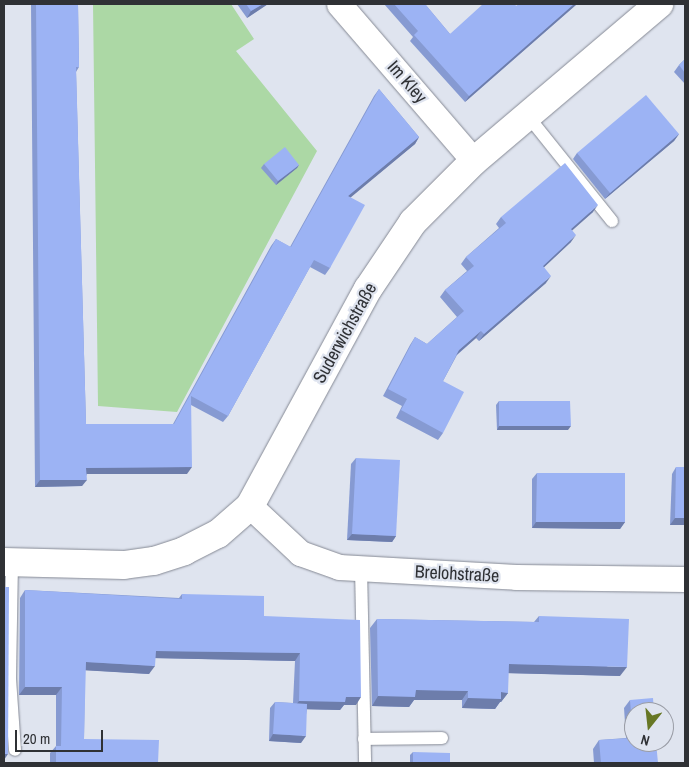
<!DOCTYPE html>
<html>
<head>
<meta charset="utf-8">
<style>
	body { margin:0 }
	#map { position:relative; width:689px; height:767px; overflow:hidden; background:#dfe4ef; font-family:"Archivo Narrow",sans-serif }
	div>[style] { position:absolute }
	.green>* { inset:0; background:#acd8a5 }
	.roads { filter:drop-shadow(0 0 1px #858994) drop-shadow(0 0 1px #858994) }
	.service>* { height:12px; margin:-6px; padding:0 6px; transform-origin:6px; border-radius:6px; background:#fff }
	.minor>* { height:25px; margin:-12.5px; padding:0 12.5px; transform-origin:12.5px; border-radius:12.5px; background:#fff }
	.secondary>* { height:28px; margin:-14px; padding:0 14px; transform-origin:14px; border-radius:14px; background:#fff }
	.wall>* { inset:0; background:#869ad2 }
	.shaded-wall>* { inset:0; background:#6d7dab }
	.building>* { inset:0; background:#9cb3f4 }
	span { translate:-50% -50%; white-space:nowrap; text-align:center; line-height:1.15; -webkit-text-stroke:4.5px #dfe4ef; paint-order:stroke }
	.street-label { font-size:18px; color:#2f3135 }
	.frame { position:absolute; inset:0; border:5px solid #2f3135; pointer-events:none }
	.north { position:absolute; left:624px; top:702px; width:50px; height:50px; box-sizing:border-box; background:#dfe4ef; border:1px solid #999ca5; border-radius:50%; rotate:196deg; font-size:14px; font-weight:700; line-height:20px; text-align:center; color:#2f3135 }
	.north::after { content:''; display:block; margin:auto; width:18px; height:22px; background:#677725; clip-path:polygon(50% 0,100% 100%,50% 72%,0 100%) }
	.scale { position:absolute; left:15px; top:730px; width:88px; height:22px; box-sizing:border-box; border:2px solid #2f3135; border-top:0; padding-left:6px; font-size:15px; line-height:18px; white-space:nowrap; color:#2f3135; -webkit-text-stroke:4px #dfe4ef; paint-order:stroke }
</style>
</head>
<body>
<div id="map">
	<div class="green">
		<div style="clip-path:polygon(93px 4px,231px 4px,254px 39px,236px 51px,317px 151px,177px 412px,98px 406px)"></div>
	</div>
	<div class="roads">
		<div class="service">
			<div style="left:527px;top:115px;width:136px;rotate:51.3deg"></div>
			<div style="left:12px;top:562px;width:117px;rotate:91deg"></div>
			<div style="left:10px;top:679px;width:71px;rotate:86deg"></div>
			<div style="left:361px;top:568px;width:195px;rotate:88.8deg"></div>
			<div style="left:364px;top:739px;width:78px;rotate:-0.7deg"></div>
		</div>
		<div class="minor">
			<div style="left:339px;top:4px;width:207px;rotate:49.3deg"></div>
			<div style="left:250px;top:506px;width:69px;rotate:43.2deg"></div>
			<div style="left:300px;top:553px;width:41px;rotate:19.7deg"></div>
			<div style="left:339px;top:567px;width:177px;rotate:3.2deg"></div>
			<div style="left:516px;top:577px;width:169px;rotate:0.7deg"></div>
		</div>
		<div class="secondary">
			<div style="left:4px;top:562px;width:120px;rotate:1.4deg"></div>
			<div style="left:124px;top:565px;width:30px;rotate:-8deg"></div>
			<div style="left:154px;top:561px;width:32px;rotate:-18deg"></div>
			<div style="left:184px;top:551px;width:38px;rotate:-27deg"></div>
			<div style="left:218px;top:534px;width:43px;rotate:-41.2deg"></div>
			<div style="left:250px;top:506px;width:247px;rotate:-61.5deg"></div>
			<div style="left:368px;top:289px;width:81px;rotate:-56.1deg"></div>
			<div style="left:413px;top:222px;width:86px;rotate:-45deg"></div>
			<div style="left:474px;top:161px;width:243px;rotate:-40.3deg"></div>
		</div>
	</div>
	<div class="wall">
		<div style="clip-path:polygon(31px 4px,78px 4px,79px 67px,76px 72px,86px 424px,173px 424px,271px 246px,276px 239px,290px 247px,374px 96px,379px 89px,419px 137px,415px 144px,350px 197px,330px 268px,325px 275px,310px 267px,228px 416px,223px 422px,191px 405px,187px 474px,87px 474px,82px 486px,35px 487px)"></div>
		<div style="clip-path:polygon(237px 4px,268px 4px,247px 18px)"></div>
		<div style="clip-path:polygon(384px 4px,425px 4px,450px 34px,516px 6px,577px 4px,465px 102px,410px 41px,413px 37px)"></div>
		<div style="clip-path:polygon(685px 59px,685px 84px,674px 72px,679px 65px)"></div>
		<div style="clip-path:polygon(679px 134px,674px 141px,605px 199px,573px 159px,577px 153px)"></div>
		<div style="clip-path:polygon(264px 164px,299px 165px,297px 168px,276px 185px,261px 168px)"></div>
		<div style="clip-path:polygon(593px 212px,572px 230px,571px 242px,544px 267px,546px 283px,479px 341px,476px 338px,457px 355px,443px 381px,443px 433px,438px 440px,396px 418px,402px 406px,383px 396px,410px 345px,415px 337px,427px 344px,457px 317px,440px 297px,445px 290px,467px 271px,461px 264px,466px 257px,499px 228px,496px 224px,501px 217px)"></div>
		<div style="clip-path:polygon(499px 401px,568px 430px,497px 430px,496px 405px)"></div>
		<div style="clip-path:polygon(356px 458px,396px 536px,392px 542px,347px 540px,351px 464px)"></div>
		<div style="clip-path:polygon(676px 467px,685px 525px,670px 525px,672px 474px)"></div>
		<div style="clip-path:polygon(537px 473px,625px 522px,620px 529px,532px 528px,532px 479px)"></div>
		<div style="clip-path:polygon(25px 590px,179px 598px,182px 594px,264px 616px,356px 705px,344px 705px,340px 710px,307px 709px,301px 743px,269px 741px,270px 708px,275px 702px,293px 703px,295px 661px,155px 658px,149px 674px,85px 670px,84px 739px,158px 763px,50px 763px,50px 753px,56px 746px,56px 695px,19px 695px,20px 598px)"></div>
		<div style="clip-path:polygon(539px 616px,620px 676px,508px 673px,508px 693px,501px 702px,500px 702px,495px 709px,462px 708px,462px 700px,414px 700px,409px 707px,372px 706px,370px 628px,377px 619px,534px 622px)"></div>
		<div style="clip-path:polygon(630px 700px,658px 763px,594px 763px,593px 749px,599px 740px,626px 738px,624px 708px)"></div>
		<div style="clip-path:polygon(413px 752px,450px 763px,410px 763px,410px 755px)"></div>
	</div>
	<div class="shaded-wall">
		<div style="clip-path:polygon(263px 4px,268px 4px,247px 18px,251px 11px)"></div>
		<div style="clip-path:polygon(574px 4px,577px 4px,465px 102px,469px 96px)"></div>
		<div style="clip-path:polygon(679px 134px,674px 141px,605px 199px,610px 193px)"></div>
		<div style="clip-path:polygon(419px 137px,415px 144px,344px 203px,348px 196px)"></div>
		<div style="clip-path:polygon(299px 165px,297px 168px,276px 185px,278px 181px)"></div>
		<div style="clip-path:polygon(598px 205px,593px 212px,566px 236px,571px 229px)"></div>
		<div style="clip-path:polygon(576px 235px,571px 242px,538px 273px,543px 266px)"></div>
		<div style="clip-path:polygon(551px 276px,546px 283px,479px 341px,484px 334px)"></div>
		<div style="clip-path:polygon(481px 331px,476px 338px,454px 357px,459px 350px)"></div>
		<div style="clip-path:polygon(499px 426px,571px 426px,568px 430px,497px 430px)"></div>
		<div style="clip-path:polygon(192px 467px,187px 474px,82px 474px,86px 468px)"></div>
		<div style="clip-path:polygon(40px 480px,87px 480px,82px 486px,35px 487px)"></div>
		<div style="clip-path:polygon(675px 518px,685px 518px,685px 525px,670px 525px)"></div>
		<div style="clip-path:polygon(536px 522px,625px 522px,620px 529px,532px 528px)"></div>
		<div style="clip-path:polygon(352px 534px,396px 536px,392px 542px,347px 540px)"></div>
		<div style="clip-path:polygon(156px 651px,300px 653px,295px 661px,150px 658px)"></div>
		<div style="clip-path:polygon(86px 662px,155px 666px,149px 674px,80px 670px)"></div>
		<div style="clip-path:polygon(509px 664px,627px 667px,620px 676px,502px 673px)"></div>
		<div style="clip-path:polygon(25px 687px,62px 687px,56px 695px,19px 695px)"></div>
		<div style="clip-path:polygon(416px 690px,468px 691px,462px 700px,414px 700px,409px 707px,372px 706px,378px 696px)"></div>
		<div style="clip-path:polygon(501px 692px,508px 693px,501px 702px,500px 702px,495px 709px,462px 708px,468px 698px)"></div>
		<div style="clip-path:polygon(346px 697px,361px 697px,356px 705px,344px 705px,340px 710px,293px 709px,299px 701px)"></div>
		<div style="clip-path:polygon(273px 734px,306px 736px,301px 743px,269px 741px)"></div>
		<div style="clip-path:polygon(4px 754px,8px 754px,4px 760px)"></div>
	</div>
	<div class="building">
		<div style="clip-path:polygon(36px 4px,78px 4px,79px 67px,76px 67px,86px 424px,174px 424px,276px 239px,291px 247px,379px 89px,419px 137px,348px 196px,365px 205px,330px 268px,314px 260px,228px 416px,191px 396px,192px 467px,86px 468px,87px 480px,40px 480px)"></div>
		<div style="clip-path:polygon(246px 4px,263px 4px,251px 11px)"></div>
		<div style="clip-path:polygon(394px 4px,425px 4px,450px 34px,483px 4px,515px 4px,516px 6px,519px 4px,574px 4px,469px 96px,414px 35px,418px 31px)"></div>
		<div style="clip-path:polygon(685px 59px,685px 73px,679px 65px)"></div>
		<div style="clip-path:polygon(646px 95px,679px 134px,610px 193px,577px 153px)"></div>
		<div style="clip-path:polygon(285px 147px,299px 165px,278px 181px,264px 164px)"></div>
		<div style="clip-path:polygon(565px 163px,598px 205px,571px 229px,576px 235px,543px 266px,551px 276px,484px 334px,481px 331px,459px 350px,443px 381px,464px 392px,443px 433px,401px 410px,407px 399px,388px 389px,415px 337px,427px 344px,464px 311px,445px 290px,474px 266px,466px 257px,506px 223px,501px 217px)"></div>
		<div style="clip-path:polygon(499px 401px,570px 401px,571px 426px,499px 426px)"></div>
		<div style="clip-path:polygon(356px 458px,400px 460px,396px 536px,352px 534px)"></div>
		<div style="clip-path:polygon(676px 467px,685px 467px,685px 518px,675px 518px)"></div>
		<div style="clip-path:polygon(537px 473px,625px 473px,625px 522px,536px 522px)"></div>
		<div style="clip-path:polygon(4px 587px,9px 587px,8px 754px,4px 754px)"></div>
		<div style="clip-path:polygon(25px 590px,182px 599px,182px 594px,264px 596px,264px 616px,360px 620px,361px 697px,346px 697px,345px 702px,299px 701px,300px 653px,156px 651px,155px 666px,86px 662px,84px 739px,159px 740px,158px 763px,56px 763px,56px 746px,61px 746px,62px 687px,25px 687px)"></div>
		<div style="clip-path:polygon(539px 616px,629px 619px,627px 667px,509px 664px,508px 693px,501px 692px,501px 699px,468px 698px,468px 691px,416px 690px,415px 697px,378px 696px,377px 619px,539px 622px)"></div>
		<div style="clip-path:polygon(653px 698px,654px 712px,634px 712px,634px 742px,656px 742px,658px 763px,601px 763px,599px 740px,633px 738px,630px 700px)"></div>
		<div style="clip-path:polygon(275px 702px,307px 704px,306px 736px,273px 734px)"></div>
		<div style="clip-path:polygon(413px 752px,450px 753px,450px 763px,413px 763px)"></div>
	</div>
	<div class="street-label">
		<span style="left:407px;top:82px;rotate:49deg">Im Kley</span>
		<span style="left:345px;top:333px;rotate:-61deg">Suderwichstraße</span>
		<span style="left:457px;top:574px;rotate:3deg">Brelohstraße</span>
	</div>
	<div class="frame"></div>
	<div class="north">N</div>
	<div class="scale">20 m</div>
</div>
</body>
</html>
